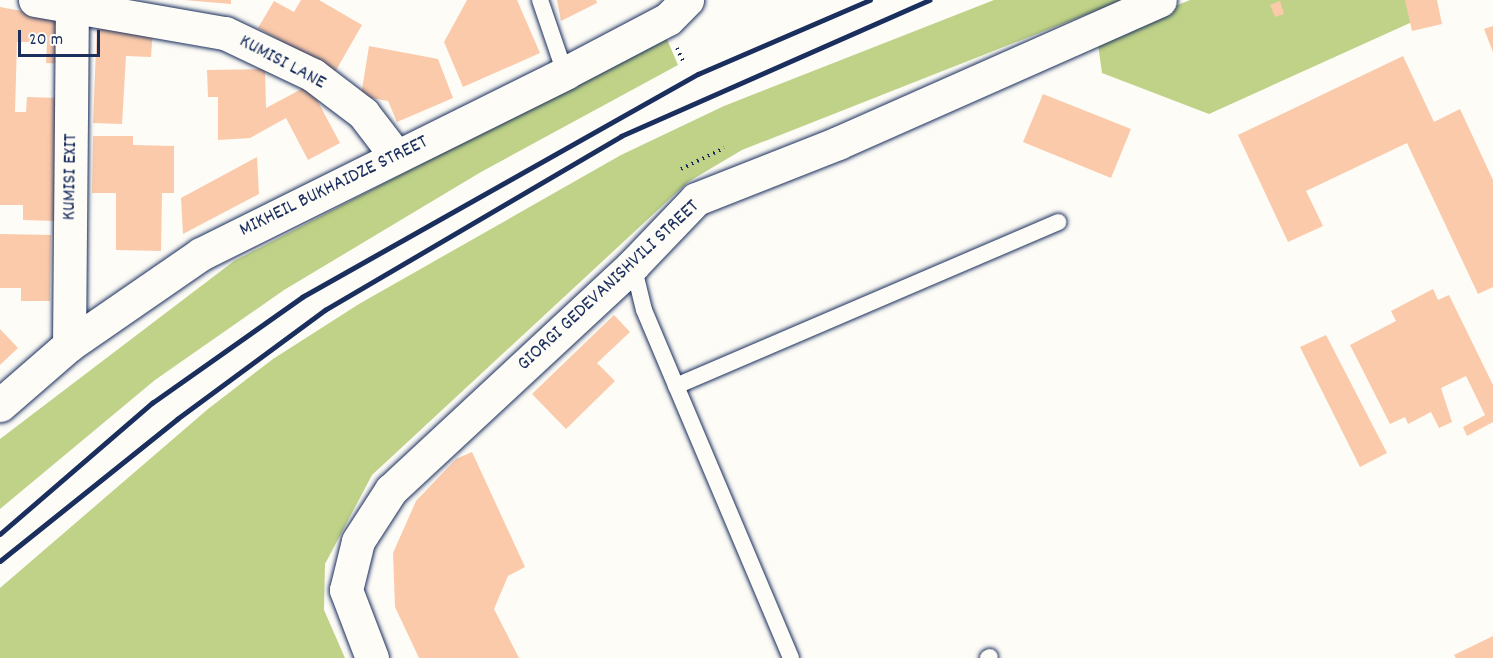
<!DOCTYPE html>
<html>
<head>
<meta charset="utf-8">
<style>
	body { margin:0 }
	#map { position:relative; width:1493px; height:658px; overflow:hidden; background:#fdfcf7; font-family:Dekko,sans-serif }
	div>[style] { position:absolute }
	.green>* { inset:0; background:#bfd287 }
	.building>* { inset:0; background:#fbcaaa }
	.path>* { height:4px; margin-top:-2px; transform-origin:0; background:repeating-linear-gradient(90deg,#1b2f5e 0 1.5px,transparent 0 6px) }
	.roads { filter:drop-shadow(0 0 2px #1b2f5e) drop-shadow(0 0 2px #1b2f5e) }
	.service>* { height:16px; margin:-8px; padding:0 8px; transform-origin:8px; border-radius:8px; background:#fdfcf7 }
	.minor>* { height:33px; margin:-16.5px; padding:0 16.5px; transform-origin:16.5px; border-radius:16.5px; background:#fdfcf7 }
	.tertiary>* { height:33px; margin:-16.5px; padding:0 16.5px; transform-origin:16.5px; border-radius:16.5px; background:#fdfcf7 }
	.rail>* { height:4.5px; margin:-2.25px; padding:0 2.25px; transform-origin:2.25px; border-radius:2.25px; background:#1b2f5e }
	span { translate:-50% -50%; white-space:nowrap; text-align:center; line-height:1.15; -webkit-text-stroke:6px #fdfcf7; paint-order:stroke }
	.street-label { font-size:20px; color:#1b2f5e }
	.scale { position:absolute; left:18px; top:30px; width:82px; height:27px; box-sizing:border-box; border:3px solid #1b2f5e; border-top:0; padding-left:8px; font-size:18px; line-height:21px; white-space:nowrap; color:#1b2f5e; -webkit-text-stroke:4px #fdfcf7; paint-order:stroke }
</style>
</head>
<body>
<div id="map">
	<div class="green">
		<div style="clip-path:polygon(994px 0,1123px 0,742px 150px,688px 182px,372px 475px,325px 564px,324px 610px,345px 658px,0 658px,0 588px,208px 409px,273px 359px,359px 304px,621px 155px,724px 106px)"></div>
		<div style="clip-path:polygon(1190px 0,1432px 0,1432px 13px,1209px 114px,1102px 73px,1097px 37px)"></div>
		<div style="clip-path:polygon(666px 37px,678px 65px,481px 172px,284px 290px,155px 380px,0 509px,0 439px,234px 261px)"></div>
	</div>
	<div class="building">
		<div style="clip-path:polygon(184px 0,231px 0,231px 4px)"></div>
		<div style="clip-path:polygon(301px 0,319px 0,362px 25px,335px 72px,258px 28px,274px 1px,294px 12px)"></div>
		<div style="clip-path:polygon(467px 0,517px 0,540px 53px,463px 87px,444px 42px)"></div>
		<div style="clip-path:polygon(557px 0,596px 0,597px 3px,561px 21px)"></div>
		<div style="clip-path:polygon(1405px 0,1437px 0,1442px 24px,1412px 31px)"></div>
		<div style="clip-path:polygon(1280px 1px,1284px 14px,1275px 17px,1270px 5px)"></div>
		<div style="clip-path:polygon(0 7px,66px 19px,66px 64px,46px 63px,47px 42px,17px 42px,15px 112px,26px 112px,27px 97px,60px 98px,56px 221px,23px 220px,23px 205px,0 205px)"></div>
		<div style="clip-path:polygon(97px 25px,153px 27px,151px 57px,126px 56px,122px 124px,93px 123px)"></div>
		<div style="clip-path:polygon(1493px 26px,1493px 52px,1484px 29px)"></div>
		<div style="clip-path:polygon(369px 46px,438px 59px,453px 98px,397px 122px,388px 101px,361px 96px)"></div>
		<div style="clip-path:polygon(1403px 56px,1434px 122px,1460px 109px,1493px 180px,1493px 287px,1478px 294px,1407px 143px,1306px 191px,1323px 226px,1288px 242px,1238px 135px)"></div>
		<div style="clip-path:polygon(265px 69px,266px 108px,309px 85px,340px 143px,308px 160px,286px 118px,250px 138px,218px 140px,218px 97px,208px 97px,207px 70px)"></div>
		<div style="clip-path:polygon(1043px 94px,1131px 129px,1111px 178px,1023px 142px)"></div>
		<div style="clip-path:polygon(93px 136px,133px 136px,133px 145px,174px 146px,174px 193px,162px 193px,161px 251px,116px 250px,116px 193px,92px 193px)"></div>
		<div style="clip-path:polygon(257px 157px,259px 194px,183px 234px,181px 198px)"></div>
		<div style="clip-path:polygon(0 234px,51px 235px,50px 301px,21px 301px,21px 288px,0 288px)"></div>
		<div style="clip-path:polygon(1433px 289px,1438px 300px,1449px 295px,1493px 385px,1493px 422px,1467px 436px,1463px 427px,1485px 415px,1466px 376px,1441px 388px,1452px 422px,1439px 428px,1431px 412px,1408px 424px,1405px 417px,1390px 424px,1350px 345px,1396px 321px,1391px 311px)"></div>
		<div style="clip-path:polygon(614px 315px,630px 332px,597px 363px,615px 381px,566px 429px,532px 394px)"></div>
		<div style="clip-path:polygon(0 329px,18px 348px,0 365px)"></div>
		<div style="clip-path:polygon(1326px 335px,1387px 453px,1360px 467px,1300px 347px)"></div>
		<div style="clip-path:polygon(472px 452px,525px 567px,508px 576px,494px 609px,519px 658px,419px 658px,395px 607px,393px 553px,416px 501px,456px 459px)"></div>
		<div style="clip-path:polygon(1493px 636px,1493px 658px,1456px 658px,1454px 655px)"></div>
	</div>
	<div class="path">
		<div style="left:677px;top:48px;width:14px;rotate:65deg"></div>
		<div style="left:681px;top:169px;width:48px;rotate:-26deg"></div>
	</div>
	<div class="roads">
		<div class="service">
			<div style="left:540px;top:0;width:77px;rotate:71.1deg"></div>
			<div style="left:633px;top:265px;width:46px;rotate:76.3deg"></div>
			<div style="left:644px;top:310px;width:378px;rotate:67.1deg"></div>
			<div style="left:676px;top:386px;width:416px;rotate:-23.2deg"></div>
			<div style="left:988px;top:658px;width:2px;rotate:-27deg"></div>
		</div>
		<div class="minor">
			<div style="left:35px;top:0;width:193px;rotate:9.9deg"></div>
			<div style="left:225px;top:33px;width:98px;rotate:25.5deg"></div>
			<div style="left:313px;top:75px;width:63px;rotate:37.2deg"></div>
			<div style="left:363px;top:113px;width:54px;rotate:52.5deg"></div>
			<div style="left:69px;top:345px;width:336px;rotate:-89.5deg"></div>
			<div style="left:372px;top:658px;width:73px;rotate:-110.9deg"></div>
			<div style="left:346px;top:590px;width:50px;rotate:-76.2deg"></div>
			<div style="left:358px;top:541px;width:61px;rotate:-57.1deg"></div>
			<div style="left:391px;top:490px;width:330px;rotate:-42.9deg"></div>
			<div style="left:633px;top:265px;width:91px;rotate:-46.3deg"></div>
			<div style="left:696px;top:199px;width:153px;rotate:-21.5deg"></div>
			<div style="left:838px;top:143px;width:352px;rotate:-23.9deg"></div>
		</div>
		<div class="tertiary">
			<div style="left:0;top:405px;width:91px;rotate:-41deg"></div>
			<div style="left:69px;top:345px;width:160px;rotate:-34.6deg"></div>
			<div style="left:201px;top:254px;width:407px;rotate:-26.4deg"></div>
			<div style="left:565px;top:73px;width:116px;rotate:-27.7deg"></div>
			<div style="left:668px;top:19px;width:27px;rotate:-45deg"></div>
		</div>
	</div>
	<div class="rail">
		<div style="left:0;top:534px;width:201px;rotate:-40.8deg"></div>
		<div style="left:152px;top:403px;width:184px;rotate:-35.2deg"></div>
		<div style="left:302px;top:297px;width:454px;rotate:-29.4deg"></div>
		<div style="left:698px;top:74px;width:187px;rotate:-23.3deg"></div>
		<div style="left:0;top:561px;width:227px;rotate:-38.7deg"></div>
		<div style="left:177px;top:419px;width:184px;rotate:-36.4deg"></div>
		<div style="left:325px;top:310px;width:343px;rotate:-30.4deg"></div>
		<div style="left:621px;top:136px;width:337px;rotate:-23.8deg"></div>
	</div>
	<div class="street-label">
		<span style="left:282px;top:63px;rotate:28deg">KUMISI LANE</span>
		<span style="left:71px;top:177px;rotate:-89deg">KUMISI EXIT</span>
		<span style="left:334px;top:187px;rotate:-26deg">MIKHEIL BUKHAIDZE STREET</span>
		<span style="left:609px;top:286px;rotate:-43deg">GIORGI GEDEVANISHVILI STREET</span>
	</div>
	<div class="scale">20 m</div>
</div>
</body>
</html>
